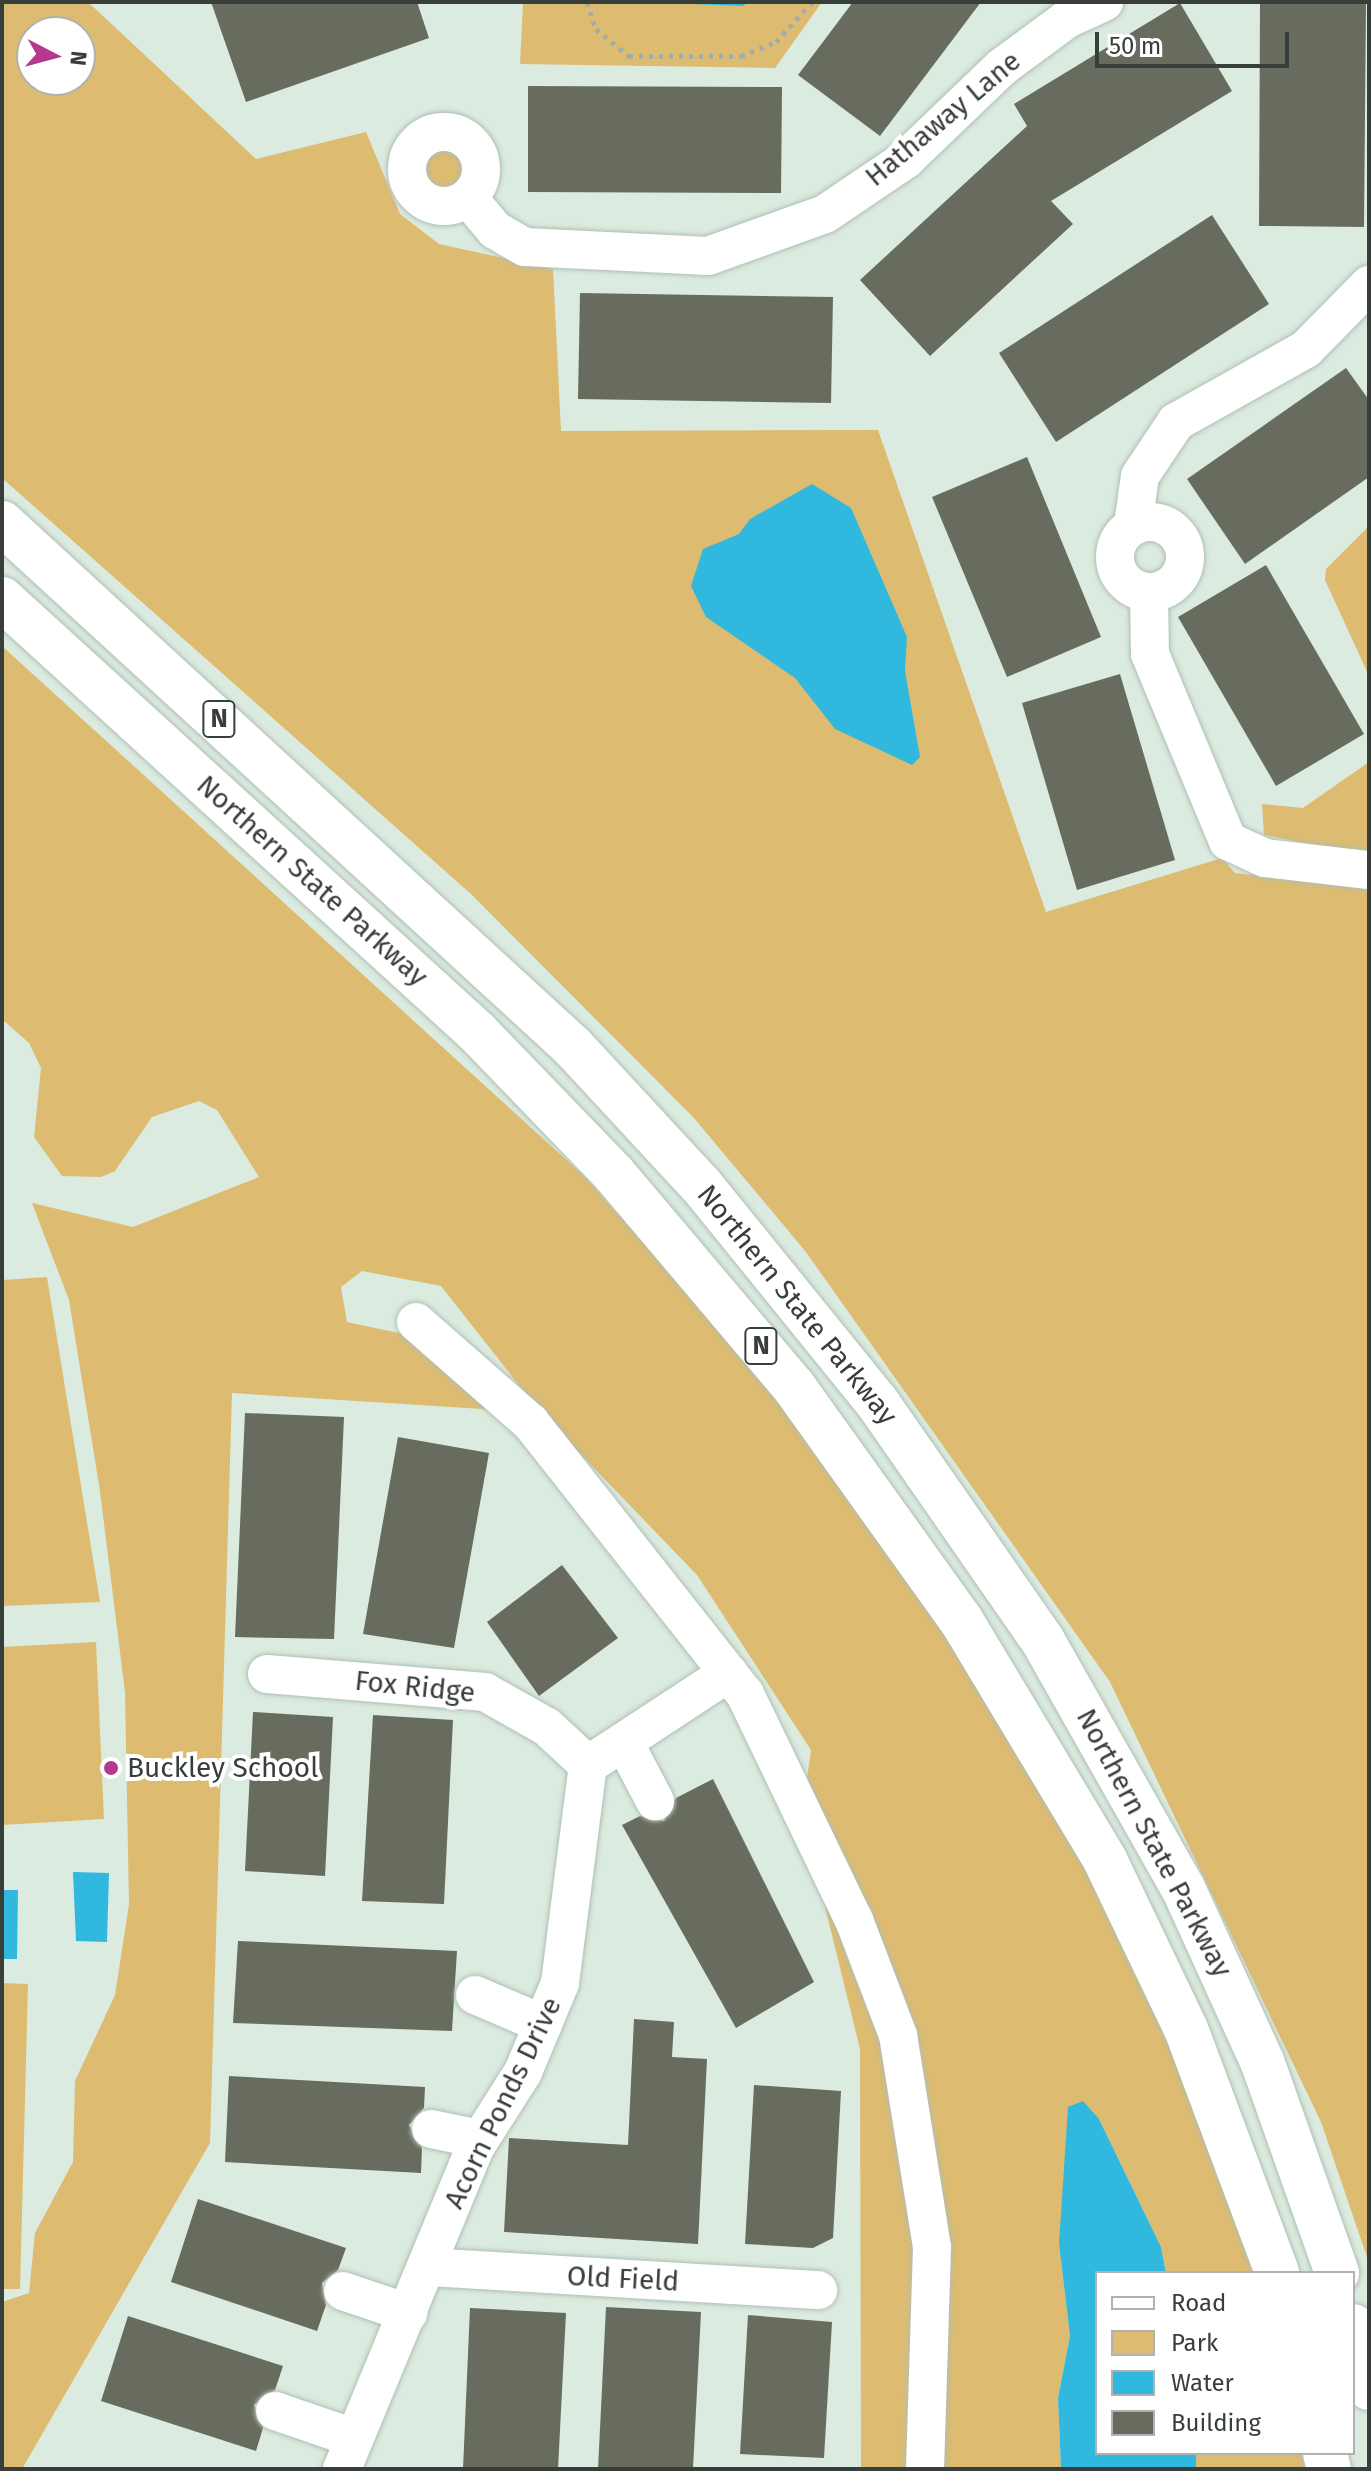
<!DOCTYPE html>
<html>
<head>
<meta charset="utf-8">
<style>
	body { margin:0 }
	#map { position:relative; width:1371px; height:2471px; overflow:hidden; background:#dbebdf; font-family:"Fira Sans",sans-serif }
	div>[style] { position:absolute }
	.green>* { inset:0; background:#ddbb71 }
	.round { border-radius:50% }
	.water>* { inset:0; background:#31b8df }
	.building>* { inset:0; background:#686c5e }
	.path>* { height:5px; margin-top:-2.5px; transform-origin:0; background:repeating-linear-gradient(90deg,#a1aea5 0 4px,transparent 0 10px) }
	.roads { filter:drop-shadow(0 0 2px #b0bfb4) drop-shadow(0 0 2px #b0bfb4) }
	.minor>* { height:38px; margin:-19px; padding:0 19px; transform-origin:19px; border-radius:19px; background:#fff }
	.minor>.ring { margin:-19px; padding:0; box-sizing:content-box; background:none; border:38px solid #fff; border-radius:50% }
	.highway>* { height:44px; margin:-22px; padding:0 22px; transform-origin:22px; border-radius:22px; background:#fff }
	.dots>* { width:22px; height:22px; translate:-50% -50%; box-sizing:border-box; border:4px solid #fff; border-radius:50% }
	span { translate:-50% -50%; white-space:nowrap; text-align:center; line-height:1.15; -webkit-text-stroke:8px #fff; paint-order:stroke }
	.shield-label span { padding:2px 6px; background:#fff; border:2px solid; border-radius:6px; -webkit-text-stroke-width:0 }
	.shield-label { font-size:26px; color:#383e3a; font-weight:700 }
	.street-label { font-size:28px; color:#383e3a }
	.poi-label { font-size:28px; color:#383e3a }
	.left { translate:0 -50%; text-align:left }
	.frame { position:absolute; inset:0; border:4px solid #383e3a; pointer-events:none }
	.legend { position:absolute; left:1095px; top:2271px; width:260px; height:184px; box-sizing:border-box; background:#fff; border:2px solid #afb2b0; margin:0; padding:10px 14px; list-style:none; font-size:24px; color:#383e3a }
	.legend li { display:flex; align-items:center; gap:16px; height:40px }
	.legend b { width:40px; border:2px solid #afb2b0 }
	.north { position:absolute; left:16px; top:16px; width:80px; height:80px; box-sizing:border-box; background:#fff; border:2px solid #afb2b0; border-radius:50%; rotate:96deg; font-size:22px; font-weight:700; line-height:32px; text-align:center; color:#383e3a }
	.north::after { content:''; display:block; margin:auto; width:28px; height:36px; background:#b53a8d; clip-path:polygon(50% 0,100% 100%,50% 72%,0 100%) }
	.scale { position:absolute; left:1095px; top:32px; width:194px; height:36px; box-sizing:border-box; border:4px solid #383e3a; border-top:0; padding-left:10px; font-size:24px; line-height:28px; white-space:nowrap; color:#383e3a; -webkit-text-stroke:6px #fff; paint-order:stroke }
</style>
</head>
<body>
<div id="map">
	<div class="green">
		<div style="clip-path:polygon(evenodd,2px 2px,88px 2px,256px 159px,366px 132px,400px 214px,439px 244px,553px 269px,561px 431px,878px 430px,1046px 912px,1222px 858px,1235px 873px,1369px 887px,1369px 2263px,1321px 2122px,1110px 1682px,806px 1252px,694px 1118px,471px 894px,2px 478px,2px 2px,32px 32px,80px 32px,80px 80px,32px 80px,32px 32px)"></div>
		<div style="clip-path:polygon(523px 2px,822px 2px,775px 68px,520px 64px)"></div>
		<div class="round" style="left:408px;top:133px;width:72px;height:72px"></div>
		<div style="clip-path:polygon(1369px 526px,1369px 676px,1325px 580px,1326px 569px)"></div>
		<div style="clip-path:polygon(2px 646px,584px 1176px,728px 1336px,899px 1558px,1123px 1932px,1216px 2143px,1260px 2273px,1166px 2273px,1161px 2247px,1099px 2119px,1059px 2244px,1070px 2336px,1058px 2398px,1061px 2469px,861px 2469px,860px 2049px,802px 1813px,811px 1750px,697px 1575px,540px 1412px,441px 1286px,362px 1271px,341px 1287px,347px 1322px,408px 1335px,512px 1411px,232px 1393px,210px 2143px,22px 2469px,2px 2469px,2px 2302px,29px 2293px,35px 2233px,73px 2162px,75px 2081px,115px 1995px,129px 1904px,125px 1692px,100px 1491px,69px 1300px,32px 1203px,133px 1227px,259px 1177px,217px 1110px,199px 1101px,152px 1117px,115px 1171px,101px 1177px,62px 1176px,34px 1137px,41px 1068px,29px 1043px,2px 1019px)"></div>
		<div style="clip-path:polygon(1369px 762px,1369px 855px,1264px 835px,1262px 804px,1303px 808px)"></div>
		<div style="clip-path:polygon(47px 1277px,100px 1602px,2px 1606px,2px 1280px)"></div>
		<div style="clip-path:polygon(96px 1642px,104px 1819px,2px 1825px,2px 1647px)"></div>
		<div style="clip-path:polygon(2px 1983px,28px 1984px,20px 2289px,2px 2289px)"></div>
		<div style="clip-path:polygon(1196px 2453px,1302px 2453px,1305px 2469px,1196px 2469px)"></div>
	</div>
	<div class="water">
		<div style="clip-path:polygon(638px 2px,748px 2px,743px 6px)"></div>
		<div style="clip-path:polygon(812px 484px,851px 508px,907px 637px,905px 671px,920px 757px,912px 765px,835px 729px,795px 678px,706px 617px,691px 586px,703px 549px,739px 534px,750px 519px)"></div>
		<div style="clip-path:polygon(73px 1872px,109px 1873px,107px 1942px,76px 1941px)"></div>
		<div style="clip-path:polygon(2px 1890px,18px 1890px,17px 1959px,2px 1959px)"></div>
		<div style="clip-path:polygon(1083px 2101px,1099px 2119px,1161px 2247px,1166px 2273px,1097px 2273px,1097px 2453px,1196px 2453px,1196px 2469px,1061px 2469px,1058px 2398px,1070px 2336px,1059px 2244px,1068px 2107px)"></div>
	</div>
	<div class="building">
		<div style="clip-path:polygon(211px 2px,417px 2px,429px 38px,246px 102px)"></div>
		<div style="clip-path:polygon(853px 2px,981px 2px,880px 136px,798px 75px)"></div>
		<div style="clip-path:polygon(1260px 2px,1366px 2px,1364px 227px,1259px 226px)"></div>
		<div style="clip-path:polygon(1180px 3px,1232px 91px,1051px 201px,1073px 224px,930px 356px,860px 280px,1027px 126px,1014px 104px)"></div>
		<div style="clip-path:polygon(528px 86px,782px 87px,781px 193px,528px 192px)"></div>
		<div style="clip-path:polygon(1212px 215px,1269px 304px,1056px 442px,999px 353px)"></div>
		<div style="clip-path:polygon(580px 293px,833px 297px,831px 403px,578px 399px)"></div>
		<div style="clip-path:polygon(1346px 368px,1369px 400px,1369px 477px,1245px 564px,1187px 479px)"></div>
		<div style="clip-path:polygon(1027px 457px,1101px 637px,1007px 677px,932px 497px)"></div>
		<div style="clip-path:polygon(1266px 565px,1364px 734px,1276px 786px,1178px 617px)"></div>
		<div style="clip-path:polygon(1120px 674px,1175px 860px,1077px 890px,1022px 703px)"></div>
		<div style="clip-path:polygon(245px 1413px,344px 1417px,334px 1639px,235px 1637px)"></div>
		<div style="clip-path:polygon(398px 1437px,489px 1453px,454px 1648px,363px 1634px)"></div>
		<div style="clip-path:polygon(562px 1565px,618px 1638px,539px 1696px,487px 1622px)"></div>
		<div style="clip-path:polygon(253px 1712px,333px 1717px,325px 1876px,245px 1871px)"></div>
		<div style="clip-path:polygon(373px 1715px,453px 1720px,444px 1904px,362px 1901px)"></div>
		<div style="clip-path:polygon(713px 1779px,814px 1982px,736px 2028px,622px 1825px,640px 1816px,664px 1821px,676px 1798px)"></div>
		<div style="clip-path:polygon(238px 1941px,457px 1951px,452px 2031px,233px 2023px)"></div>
		<div style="clip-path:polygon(634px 2019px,674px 2022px,672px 2057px,707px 2059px,698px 2244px,504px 2232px,509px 2138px,628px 2145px)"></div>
		<div style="clip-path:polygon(229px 2076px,425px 2087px,424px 2108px,409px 2125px,422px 2148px,421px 2173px,225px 2162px)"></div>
		<div style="clip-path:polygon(754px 2085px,841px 2091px,833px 2238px,813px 2248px,745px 2244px)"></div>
		<div style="clip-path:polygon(198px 2199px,346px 2248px,338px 2270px,322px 2283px,326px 2305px,317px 2331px,171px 2282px)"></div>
		<div style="clip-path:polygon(606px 2307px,701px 2312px,693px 2469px,598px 2469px)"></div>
		<div style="clip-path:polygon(470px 2308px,566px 2313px,558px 2469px,463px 2469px)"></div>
		<div style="clip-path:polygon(748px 2315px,832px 2322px,824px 2458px,740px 2454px)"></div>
		<div style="clip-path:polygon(128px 2316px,283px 2366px,275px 2390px,254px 2405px,263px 2428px,256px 2451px,101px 2401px)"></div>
	</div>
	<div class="path">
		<div style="left:587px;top:2px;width:28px;rotate:72deg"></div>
		<div style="left:596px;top:29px;width:43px;rotate:39.3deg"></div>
		<div style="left:629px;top:56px;width:112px"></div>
		<div style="left:741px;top:56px;width:38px;rotate:-22deg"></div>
		<div style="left:776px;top:42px;width:54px;rotate:-48deg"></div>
	</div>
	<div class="roads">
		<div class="minor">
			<div class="ring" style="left:407px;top:132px;width:36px;height:36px"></div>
			<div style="left:468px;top:198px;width:42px;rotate:49.8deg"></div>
			<div style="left:495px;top:230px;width:34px;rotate:30deg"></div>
			<div style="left:525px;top:247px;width:183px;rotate:2.8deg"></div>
			<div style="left:708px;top:256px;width:124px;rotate:-19.7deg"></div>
			<div style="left:825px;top:214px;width:97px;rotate:-34deg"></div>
			<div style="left:905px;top:160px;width:134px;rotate:-43.8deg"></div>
			<div style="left:1002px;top:67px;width:81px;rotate:-36.4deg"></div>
			<div style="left:1067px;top:19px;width:41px;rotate:-24.7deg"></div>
			<div class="ring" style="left:1115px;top:522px;width:32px;height:32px"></div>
			<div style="left:1133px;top:525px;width:49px;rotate:-81.9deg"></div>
			<div style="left:1140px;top:476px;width:65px;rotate:-56.3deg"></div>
			<div style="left:1176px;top:422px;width:149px;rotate:-29.3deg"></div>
			<div style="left:1306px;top:349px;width:90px;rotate:-45.5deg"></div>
			<div style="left:1149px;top:592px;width:62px;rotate:89.1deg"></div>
			<div style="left:1150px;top:654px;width:203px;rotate:67.4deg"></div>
			<div style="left:1228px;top:841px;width:41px;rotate:24.7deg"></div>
			<div style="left:1265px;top:858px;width:105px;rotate:6.6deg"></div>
			<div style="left:416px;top:1322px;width:152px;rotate:41.3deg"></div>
			<div style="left:530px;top:1422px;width:347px;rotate:51.7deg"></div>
			<div style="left:745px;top:1694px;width:251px;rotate:64.3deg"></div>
			<div style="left:854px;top:1920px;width:123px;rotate:69.1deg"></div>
			<div style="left:898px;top:2035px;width:215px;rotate:80.9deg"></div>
			<div style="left:932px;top:2247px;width:222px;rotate:91.8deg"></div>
			<div style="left:267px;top:1674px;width:219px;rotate:4.7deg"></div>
			<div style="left:485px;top:1692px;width:71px;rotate:29.4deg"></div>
			<div style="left:547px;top:1727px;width:56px;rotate:42.8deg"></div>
			<div style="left:624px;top:1742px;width:67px;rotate:62.3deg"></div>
			<div style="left:588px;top:1765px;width:168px;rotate:-33.3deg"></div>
			<div style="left:475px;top:1995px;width:74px;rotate:23.1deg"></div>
			<div style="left:431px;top:2129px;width:50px;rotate:11.5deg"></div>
			<div style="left:428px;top:2267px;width:391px;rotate:3.4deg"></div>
			<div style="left:343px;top:2291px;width:69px;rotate:18.7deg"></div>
			<div style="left:275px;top:2411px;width:83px;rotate:18.9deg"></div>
			<div style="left:342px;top:2469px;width:350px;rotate:-67.5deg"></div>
			<div style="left:476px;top:2146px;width:88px;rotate:-57.6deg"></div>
			<div style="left:523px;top:2072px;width:96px;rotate:-67.4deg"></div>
			<div style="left:560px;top:1983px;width:220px;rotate:-82.7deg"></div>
		</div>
		<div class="highway">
			<div style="left:2px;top:523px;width:775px;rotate:42.54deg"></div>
			<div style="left:573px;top:1047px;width:188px;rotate:47.2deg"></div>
			<div style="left:701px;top:1185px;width:283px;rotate:51deg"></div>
			<div style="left:879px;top:1405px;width:287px;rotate:55.2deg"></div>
			<div style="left:1043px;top:1641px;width:284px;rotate:60.5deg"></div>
			<div style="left:1183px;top:1888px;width:190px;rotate:65.5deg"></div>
			<div style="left:1262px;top:2061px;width:225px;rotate:70.5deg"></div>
			<div style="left:2px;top:599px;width:643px;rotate:42.35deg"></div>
			<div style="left:477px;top:1032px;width:197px;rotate:46deg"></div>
			<div style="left:614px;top:1174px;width:279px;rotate:49.8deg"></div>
			<div style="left:794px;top:1387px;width:287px;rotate:54.4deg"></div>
			<div style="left:961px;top:1620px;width:280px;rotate:59deg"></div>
			<div style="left:1105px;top:1860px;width:187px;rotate:64.4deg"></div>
			<div style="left:1186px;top:2029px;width:260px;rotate:69.5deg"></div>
			<div style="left:1353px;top:2326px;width:64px;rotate:75.5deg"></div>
			<div style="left:1325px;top:2453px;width:16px;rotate:76deg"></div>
		</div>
	</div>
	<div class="dots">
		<div style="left:111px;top:1768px;background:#b53a8d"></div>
	</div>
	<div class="shield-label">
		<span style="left:219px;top:719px">N</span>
		<span style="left:761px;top:1346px">N</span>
	</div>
	<div class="street-label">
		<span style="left:943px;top:119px;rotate:-40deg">Hathaway Lane</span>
		<span style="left:312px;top:881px;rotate:42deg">Northern State Parkway</span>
		<span style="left:797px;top:1305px;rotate:51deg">Northern State Parkway</span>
		<span style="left:415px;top:1687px;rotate:6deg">Fox Ridge</span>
		<span style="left:1154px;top:1843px;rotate:62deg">Northern State Parkway</span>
		<span style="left:503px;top:2103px;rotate:-64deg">Acorn Ponds Drive</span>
		<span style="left:623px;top:2279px;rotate:3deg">Old Field</span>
	</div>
	<div class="poi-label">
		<span class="left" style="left:127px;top:1768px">Buckley School</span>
	</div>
	<div class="frame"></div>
	<ul class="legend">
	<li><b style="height:10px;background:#fff"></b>Road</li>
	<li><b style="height:22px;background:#ddbb71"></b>Park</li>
	<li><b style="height:22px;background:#31b8df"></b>Water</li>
	<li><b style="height:22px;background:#686c5e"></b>Building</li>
	</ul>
	<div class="north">N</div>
	<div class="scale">50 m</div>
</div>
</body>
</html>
